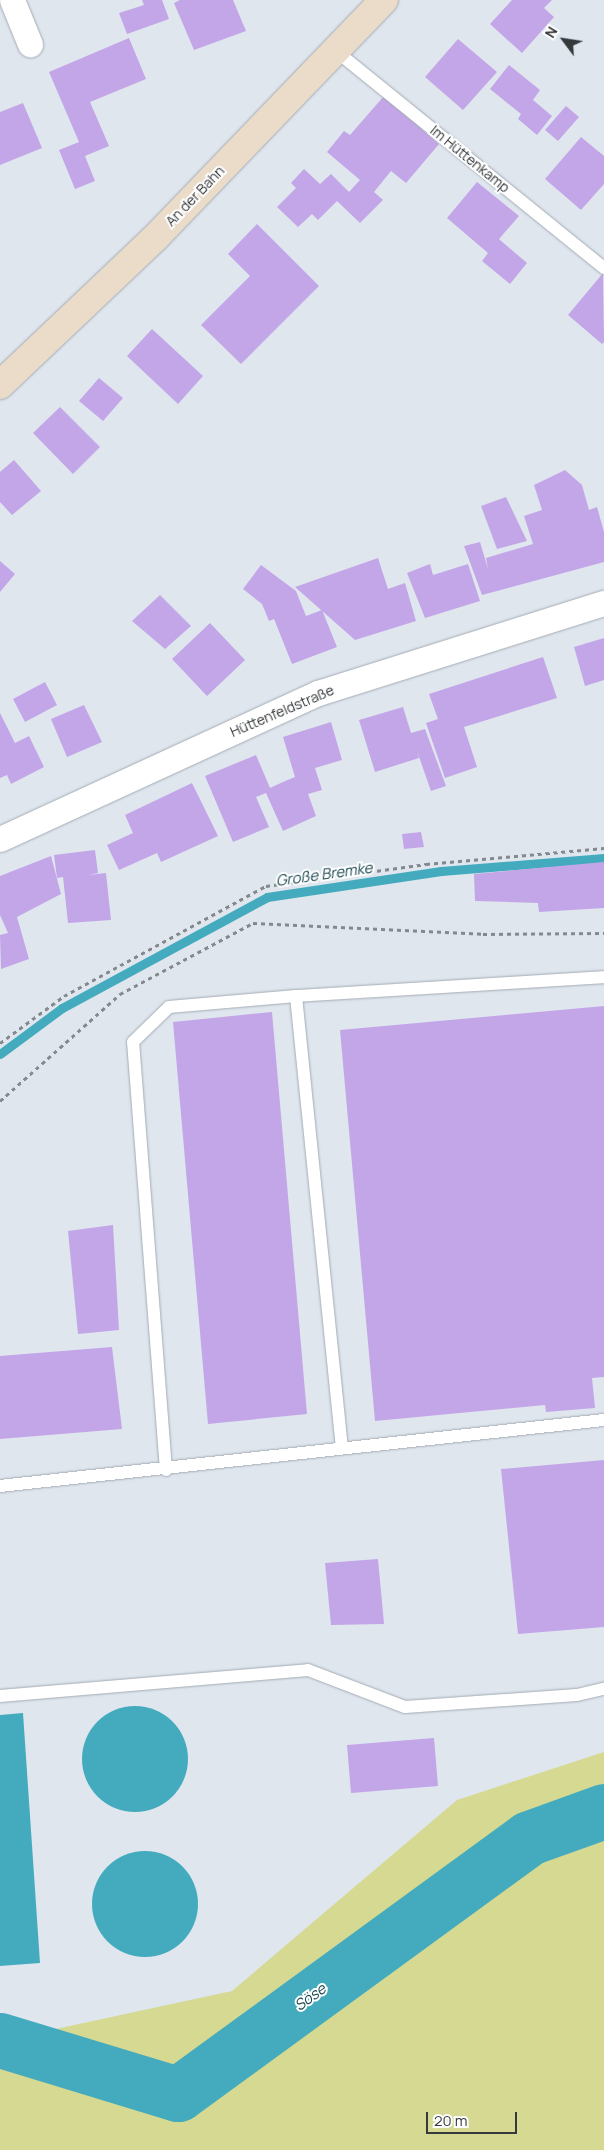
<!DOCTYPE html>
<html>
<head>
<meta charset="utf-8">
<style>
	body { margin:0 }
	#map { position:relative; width:604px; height:2150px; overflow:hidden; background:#dfe6ee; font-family:Manrope,sans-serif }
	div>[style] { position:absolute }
	.green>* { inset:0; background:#d5d992 }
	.water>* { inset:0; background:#44abbe }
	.round { border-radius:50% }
	.stream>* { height:9px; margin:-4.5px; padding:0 4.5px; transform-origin:4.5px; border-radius:4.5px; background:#44abbe }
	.river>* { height:55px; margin:-27.5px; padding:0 27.5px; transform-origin:27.5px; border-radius:27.5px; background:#44abbe }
	.building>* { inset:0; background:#c3a6e8 }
	.path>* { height:3px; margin-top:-1.5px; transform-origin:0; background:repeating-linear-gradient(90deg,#84898e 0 4px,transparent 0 8px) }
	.roads { filter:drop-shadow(0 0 1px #a4abb3) drop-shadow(0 0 1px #a4abb3) }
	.lane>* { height:12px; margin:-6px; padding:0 6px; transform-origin:6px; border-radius:6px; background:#fff }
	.street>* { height:25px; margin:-12.5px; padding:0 12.5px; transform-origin:12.5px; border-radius:12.5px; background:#fff }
	.secondary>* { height:28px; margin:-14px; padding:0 14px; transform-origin:14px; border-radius:14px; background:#ebdcca }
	span { translate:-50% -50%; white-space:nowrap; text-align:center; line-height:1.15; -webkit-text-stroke:4px #fff; paint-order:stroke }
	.street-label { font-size:14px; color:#36393c }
	.water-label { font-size:15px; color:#1c4952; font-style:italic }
	.north { position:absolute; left:539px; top:15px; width:50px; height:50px; -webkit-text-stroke:4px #fff; paint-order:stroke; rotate:301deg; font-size:14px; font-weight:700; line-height:20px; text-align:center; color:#36393c }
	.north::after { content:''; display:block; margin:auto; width:18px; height:22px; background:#36393c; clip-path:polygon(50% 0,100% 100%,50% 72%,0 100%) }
	.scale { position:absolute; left:426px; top:2112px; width:91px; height:22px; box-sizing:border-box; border:2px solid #36393c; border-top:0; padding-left:6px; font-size:15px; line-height:18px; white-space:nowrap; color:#36393c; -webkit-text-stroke:4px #fff; paint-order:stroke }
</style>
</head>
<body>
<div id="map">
	<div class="green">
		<div style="clip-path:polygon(604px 1752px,604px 2150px,0 2150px,0 2041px,232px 1991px,457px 1800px)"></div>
	</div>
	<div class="water">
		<div class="round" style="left:82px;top:1706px;width:106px;height:106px"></div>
		<div style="clip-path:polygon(23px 1713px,40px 1963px,0 1966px,0 1715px)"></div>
		<div class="round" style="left:92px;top:1851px;width:106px;height:106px"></div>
	</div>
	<div class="stream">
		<div style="left:0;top:1054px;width:77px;rotate:-36.6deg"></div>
		<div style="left:62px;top:1008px;width:233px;rotate:-28.4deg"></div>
		<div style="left:267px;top:897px;width:176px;rotate:-8.5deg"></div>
		<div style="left:441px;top:871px;width:164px;rotate:-4.6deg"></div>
	</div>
	<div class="river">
		<div style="left:0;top:2040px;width:186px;rotate:16.9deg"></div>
		<div style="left:178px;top:2094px;width:434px;rotate:-36.1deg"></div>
		<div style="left:529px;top:1838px;width:80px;rotate:-19.8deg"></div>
	</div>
	<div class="building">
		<div style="clip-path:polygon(142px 0,162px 0,169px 19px,127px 34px,119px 13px,144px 5px)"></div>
		<div style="clip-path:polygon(180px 0,233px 0,246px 31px,194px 50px,174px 3px)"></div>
		<div style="clip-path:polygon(512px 0,552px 0,544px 8px,554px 17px,522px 53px,490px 24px)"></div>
		<div style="clip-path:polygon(129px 38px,146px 79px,90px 102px,109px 146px,85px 156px,95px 181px,75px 189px,59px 150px,79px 142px,49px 72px)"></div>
		<div style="clip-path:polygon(458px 39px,497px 72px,463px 110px,425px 77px)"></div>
		<div style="clip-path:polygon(509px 65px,540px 90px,533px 100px,552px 116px,537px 135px,518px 119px,521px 114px,490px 89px)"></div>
		<div style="clip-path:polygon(384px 96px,439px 144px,406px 183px,391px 171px,374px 192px,383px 200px,360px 223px,337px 201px,318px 220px,312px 214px,298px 227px,277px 207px,296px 188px,291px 183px,304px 169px,320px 184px,331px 174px,349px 192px,360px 180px,327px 152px,344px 131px,350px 135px)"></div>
		<div style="clip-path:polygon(23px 103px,42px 148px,0 165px,0 112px)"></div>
		<div style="clip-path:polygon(566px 106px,579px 117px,558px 141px,545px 130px)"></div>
		<div style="clip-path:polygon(581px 137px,604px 156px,604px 184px,581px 210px,545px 179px)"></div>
		<div style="clip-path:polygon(477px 182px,519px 216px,499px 239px,527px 263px,510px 284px,482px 261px,488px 253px,447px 218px)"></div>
		<div style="clip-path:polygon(257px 224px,319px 286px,241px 364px,201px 325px,250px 276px,228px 254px)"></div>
		<div style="clip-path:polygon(603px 273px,604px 342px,602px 344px,568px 315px)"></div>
		<div style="clip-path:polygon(152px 329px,203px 376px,178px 404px,127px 356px)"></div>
		<div style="clip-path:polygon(99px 378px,123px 398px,103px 421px,79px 401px)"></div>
		<div style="clip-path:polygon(60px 407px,100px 447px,73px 474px,33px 433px)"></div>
		<div style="clip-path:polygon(14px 460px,41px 491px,12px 515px,0 502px,0 472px)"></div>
		<div style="clip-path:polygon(565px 470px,582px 485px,589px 510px,597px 507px,604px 532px,604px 562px,482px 595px,464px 546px,480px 542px,488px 569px,486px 558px,533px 544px,524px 516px,542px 510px,534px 485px)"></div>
		<div style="clip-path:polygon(506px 497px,527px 541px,497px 549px,481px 506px)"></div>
		<div style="clip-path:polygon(378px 558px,388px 589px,405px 583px,416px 621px,355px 640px,295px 587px)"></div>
		<div style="clip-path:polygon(0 561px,15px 574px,0 592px)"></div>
		<div style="clip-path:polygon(430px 564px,433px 575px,468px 564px,480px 601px,425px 618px,407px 573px)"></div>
		<div style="clip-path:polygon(261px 565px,296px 591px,306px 616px,322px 610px,337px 647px,292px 664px,274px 619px,269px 621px,262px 604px,243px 589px)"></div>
		<div style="clip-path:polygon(160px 595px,191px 626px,165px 649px,132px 621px)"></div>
		<div style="clip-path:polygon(210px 623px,245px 660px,207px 696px,172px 659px)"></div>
		<div style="clip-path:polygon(604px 638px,604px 680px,585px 686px,574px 647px)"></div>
		<div style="clip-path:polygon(543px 657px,557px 698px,464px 727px,477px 767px,445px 778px,426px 723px,438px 719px,429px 694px)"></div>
		<div style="clip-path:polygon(45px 682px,57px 705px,25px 722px,13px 699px)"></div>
		<div style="clip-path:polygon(84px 705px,102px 742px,67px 757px,51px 719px)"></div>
		<div style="clip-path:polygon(403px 707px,411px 733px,425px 729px,446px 786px,431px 791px,417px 751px,419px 758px,375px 772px,359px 720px)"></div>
		<div style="clip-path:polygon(0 713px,15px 743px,29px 736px,44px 767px,11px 784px,7px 775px,0 778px)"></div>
		<div style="clip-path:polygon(331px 722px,342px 760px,315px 768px,322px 790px,308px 794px,316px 816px,283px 831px,266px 793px,256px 797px,269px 827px,233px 842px,205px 776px,256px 755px,270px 788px,283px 782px,295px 777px,283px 737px)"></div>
		<div style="clip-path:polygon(192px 783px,218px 836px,161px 862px,157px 853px,119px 870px,107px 845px,133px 833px,125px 815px)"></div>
		<div style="clip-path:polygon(421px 832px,424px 847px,404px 849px,402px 834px)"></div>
		<div style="clip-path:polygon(95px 850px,98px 873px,88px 875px,106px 873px,111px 920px,68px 923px,63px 877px,57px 878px,54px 855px)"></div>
		<div style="clip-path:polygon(51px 856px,61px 894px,17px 917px,29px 959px,1px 969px,0 935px,8px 933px,0 915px,0 876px)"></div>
		<div style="clip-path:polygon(604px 862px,604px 908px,539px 912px,538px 903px,475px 901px,474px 874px)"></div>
		<div style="clip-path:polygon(604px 1006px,604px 1377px,592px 1378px,595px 1408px,546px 1412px,545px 1405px,375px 1421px,340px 1030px)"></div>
		<div style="clip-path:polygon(272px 1012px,307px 1414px,208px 1424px,173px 1022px)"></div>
		<div style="clip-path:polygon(113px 1225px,119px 1330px,78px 1334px,68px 1231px)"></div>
		<div style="clip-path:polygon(112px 1347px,122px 1429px,0 1439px,0 1356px)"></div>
		<div style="clip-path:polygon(604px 1460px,604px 1627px,518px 1634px,501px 1469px)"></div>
		<div style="clip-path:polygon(378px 1559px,384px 1624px,331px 1625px,325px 1563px)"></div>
		<div style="clip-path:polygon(434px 1738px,438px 1786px,351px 1793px,347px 1745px)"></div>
	</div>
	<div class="path">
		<div style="left:0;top:1043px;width:79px;rotate:-36.3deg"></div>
		<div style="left:64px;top:996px;width:230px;rotate:-28.6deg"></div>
		<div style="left:266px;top:886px;width:162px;rotate:-7.8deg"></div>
		<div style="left:426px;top:864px;width:179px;rotate:-5.1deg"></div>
		<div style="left:0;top:1101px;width:161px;rotate:-41.7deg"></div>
		<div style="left:120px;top:994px;width:151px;rotate:-28.1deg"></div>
		<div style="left:253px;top:923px;width:230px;rotate:2.7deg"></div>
		<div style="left:483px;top:934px;width:121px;rotate:-0.5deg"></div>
	</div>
	<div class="roads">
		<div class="lane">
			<div style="left:336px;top:51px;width:345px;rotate:39deg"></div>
			<div style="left:296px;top:996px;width:309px;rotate:-3.5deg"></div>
			<div style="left:166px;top:1470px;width:429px;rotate:-94.4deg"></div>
			<div style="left:133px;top:1042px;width:50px;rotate:-44.2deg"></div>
			<div style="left:169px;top:1007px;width:127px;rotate:-5deg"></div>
			<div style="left:296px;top:996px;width:451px;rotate:84.2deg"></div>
			<div style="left:0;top:1486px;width:608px;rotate:-6.24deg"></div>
			<div style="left:0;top:1696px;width:309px;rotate:-4.8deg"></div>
			<div style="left:308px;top:1670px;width:104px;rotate:20.9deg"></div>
			<div style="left:405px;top:1707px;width:172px;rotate:-4deg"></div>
			<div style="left:577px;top:1695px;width:28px;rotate:-13deg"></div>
		</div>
		<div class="street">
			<div style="left:12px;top:0;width:48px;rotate:67.8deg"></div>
			<div style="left:0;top:839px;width:350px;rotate:-24.7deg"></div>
			<div style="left:318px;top:693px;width:300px;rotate:-17.5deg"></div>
		</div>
		<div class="secondary">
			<div style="left:0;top:385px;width:214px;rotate:-43.5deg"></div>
			<div style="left:155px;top:238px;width:330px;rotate:-46.1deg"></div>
		</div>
	</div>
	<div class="street-label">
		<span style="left:470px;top:159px;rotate:39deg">Im Hüttenkamp</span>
		<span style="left:195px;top:196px;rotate:-46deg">An der Bahn</span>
		<span style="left:282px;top:711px;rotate:-23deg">Hüttenfeldstraße</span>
	</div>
	<div class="water-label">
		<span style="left:324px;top:874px;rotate:-8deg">Große Bremke</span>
		<span style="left:310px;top:1997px;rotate:-36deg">Söse</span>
	</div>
	<div class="north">N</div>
	<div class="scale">20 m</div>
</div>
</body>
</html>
